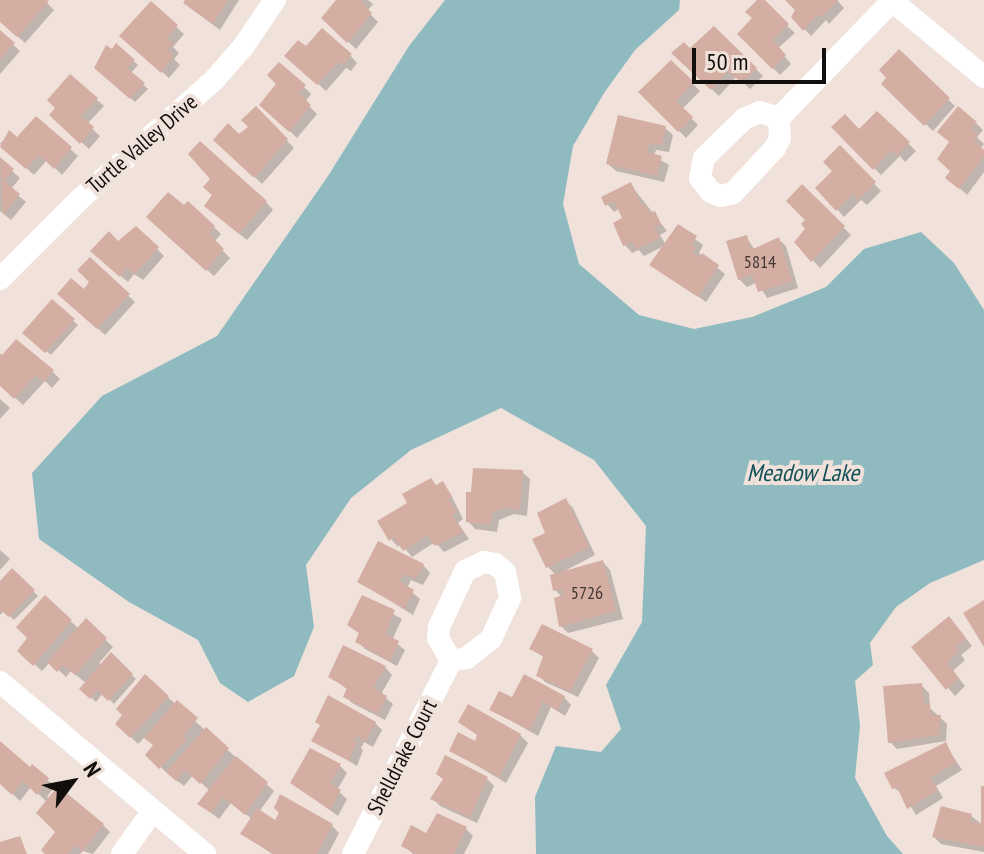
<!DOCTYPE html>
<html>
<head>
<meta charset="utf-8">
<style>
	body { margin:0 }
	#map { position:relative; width:984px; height:854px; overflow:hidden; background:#f0e2da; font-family:"PT Sans Narrow",sans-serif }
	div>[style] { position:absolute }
	.water>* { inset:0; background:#8ebac0 }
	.shadow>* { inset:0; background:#0003 }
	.building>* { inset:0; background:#d4ada3 }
	.minor>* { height:22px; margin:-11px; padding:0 11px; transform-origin:11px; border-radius:11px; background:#fff }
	span { translate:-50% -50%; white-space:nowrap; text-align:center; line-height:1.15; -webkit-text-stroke:8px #f0e2da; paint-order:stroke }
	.number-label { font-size:18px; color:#423631 }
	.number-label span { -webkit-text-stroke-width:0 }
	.street-label { font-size:22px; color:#120e0b }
	.water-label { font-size:24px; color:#115058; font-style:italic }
	.north { position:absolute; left:32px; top:742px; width:80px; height:80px; -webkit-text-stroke:6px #f0e2da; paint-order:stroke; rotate:58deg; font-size:22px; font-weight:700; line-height:32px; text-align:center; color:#120e0b }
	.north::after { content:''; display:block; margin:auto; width:28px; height:36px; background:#120e0b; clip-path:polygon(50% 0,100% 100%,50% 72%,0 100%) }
	.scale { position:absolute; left:692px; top:48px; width:134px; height:36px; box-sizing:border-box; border:4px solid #120e0b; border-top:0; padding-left:10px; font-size:24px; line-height:28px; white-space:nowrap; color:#120e0b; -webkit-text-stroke:6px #f0e2da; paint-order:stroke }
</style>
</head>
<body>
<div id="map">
	<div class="water">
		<div style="clip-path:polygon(445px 0,680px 0,679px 10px,635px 50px,604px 93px,573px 146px,563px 204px,579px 264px,639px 315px,694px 329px,752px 317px,826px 287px,864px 249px,921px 232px,954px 263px,984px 310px,984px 560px,930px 583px,896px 607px,870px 643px,873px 665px,855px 681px,860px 726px,855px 778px,887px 836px,903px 854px,536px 854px,535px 797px,556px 746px,601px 752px,621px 729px,606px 685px,642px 622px,646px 526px,594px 460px,501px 408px,411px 450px,351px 498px,306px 565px,314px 627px,294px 676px,248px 702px,220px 683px,198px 640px,129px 602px,39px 539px,32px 473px,102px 396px,217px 336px,328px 176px,409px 46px)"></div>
	</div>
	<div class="shadow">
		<div style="clip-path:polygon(0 0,44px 0,54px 10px,25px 43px,0 21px)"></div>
		<div style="clip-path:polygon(188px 0,239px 0,220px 30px,193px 10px,186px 3px)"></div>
		<div style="clip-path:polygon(338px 0,368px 0,373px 4px,367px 11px,378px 22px,356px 49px,323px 18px)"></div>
		<div style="clip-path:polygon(760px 0,795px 33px,778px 48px,791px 64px,780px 75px,739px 34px,754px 18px)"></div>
		<div style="clip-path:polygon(788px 0,837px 0,844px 8px,829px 24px,826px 20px,811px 36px,793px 17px,798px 10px)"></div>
		<div style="clip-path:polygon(151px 4px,184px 34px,173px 47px,179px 53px,174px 59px,180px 65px,169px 78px,129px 43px)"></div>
		<div style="clip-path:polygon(714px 28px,763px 76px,750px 89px,737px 76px,719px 96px,674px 53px,690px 51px)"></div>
		<div style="clip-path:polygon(0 33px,20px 51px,0 74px)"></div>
		<div style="clip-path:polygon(116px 46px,138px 65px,131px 73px,148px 89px,135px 102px,97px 68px)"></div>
		<div style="clip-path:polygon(306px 49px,350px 55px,357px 63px,351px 71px,346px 68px,326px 91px,294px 63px)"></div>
		<div style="clip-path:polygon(899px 52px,955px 106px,933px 131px,884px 84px)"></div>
		<div style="clip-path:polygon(671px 62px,700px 91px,682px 109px,698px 125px,686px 138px,641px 92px)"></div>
		<div style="clip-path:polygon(304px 87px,311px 94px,305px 102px,317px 114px,297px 138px,262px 105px)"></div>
		<div style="clip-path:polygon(96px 99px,104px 106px,87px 124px,100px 136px,89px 149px,52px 115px)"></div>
		<div style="clip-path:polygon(256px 109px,294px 148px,262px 184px,216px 139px,239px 137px,250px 127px)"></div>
		<div style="clip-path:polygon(877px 114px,916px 151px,905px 162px,900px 156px,881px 175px,834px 127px,859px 132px)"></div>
		<div style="clip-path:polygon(36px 118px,78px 156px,62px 175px,47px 160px,34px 175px,0 144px,10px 133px,18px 139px)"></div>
		<div style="clip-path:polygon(976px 123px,983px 130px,977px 137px,984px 144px,980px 149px,984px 153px,984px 172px,967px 195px,948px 177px,953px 171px,939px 159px)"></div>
		<div style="clip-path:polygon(665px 128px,673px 135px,669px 152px,656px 150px,654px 156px,669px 165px,664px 182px,616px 171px,608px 164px)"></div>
		<div style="clip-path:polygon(840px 148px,881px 191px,867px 205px,861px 200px,844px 217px,818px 188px,835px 171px)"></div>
		<div style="clip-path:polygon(0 160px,20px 178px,11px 189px,26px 202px,11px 220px,0 211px)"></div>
		<div style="clip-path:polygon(631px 185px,667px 231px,660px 235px,666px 245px,644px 256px,639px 250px,632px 253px,625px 245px,615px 224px,625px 219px,620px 208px,614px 212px,607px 204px)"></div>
		<div style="clip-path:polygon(802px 187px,851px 235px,820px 268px,796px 242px,808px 229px)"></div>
		<div style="clip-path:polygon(266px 202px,273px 210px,247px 240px,214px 213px)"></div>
		<div style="clip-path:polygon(156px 224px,214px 227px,221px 234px,214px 242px,230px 258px,214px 276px)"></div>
		<div style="clip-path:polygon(679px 227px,703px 245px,699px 253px,725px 274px,706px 302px,652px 265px)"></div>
		<div style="clip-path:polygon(136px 228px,164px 256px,143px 280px,134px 274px,128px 282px,99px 258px)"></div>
		<div style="clip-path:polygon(746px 237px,755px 250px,778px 239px,786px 246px,798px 288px,767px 298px,757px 282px,747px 287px,739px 279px)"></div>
		<div style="clip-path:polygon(90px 260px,135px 302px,105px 335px,67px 301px,84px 291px,92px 282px)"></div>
		<div style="clip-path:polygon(52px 302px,78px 325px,51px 355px,25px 333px)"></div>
		<div style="clip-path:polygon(0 356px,53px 372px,60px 379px,52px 388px,45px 381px,23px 405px,0 384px)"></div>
		<div style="clip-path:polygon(0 399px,10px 408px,0 419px)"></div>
		<div style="clip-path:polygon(522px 472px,530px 479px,527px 516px,514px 514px,499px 520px,497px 532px,475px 529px,468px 521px)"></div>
		<div style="clip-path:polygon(442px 484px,449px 491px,463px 519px,458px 523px,469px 539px,444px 552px,435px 542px,412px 557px,401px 544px,398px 547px,391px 539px)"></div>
		<div style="clip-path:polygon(566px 501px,573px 508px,595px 555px,557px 575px,603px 562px,610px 570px,623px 619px,568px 633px,561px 626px,563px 598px,555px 590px,556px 575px,547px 566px,548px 535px)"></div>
		<div style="clip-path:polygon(0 550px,10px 559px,0 570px)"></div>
		<div style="clip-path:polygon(423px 565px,430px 573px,423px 585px,411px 580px,407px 588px,420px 599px,413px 615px,360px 582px)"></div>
		<div style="clip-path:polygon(12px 571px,38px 596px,14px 620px,4px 611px,0 615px,0 583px)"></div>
		<div style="clip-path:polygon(45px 598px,79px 629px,86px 621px,113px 647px,99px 663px,102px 665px,111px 655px,136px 679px,114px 704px,103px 693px,96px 702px,81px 688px,86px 683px,71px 671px,66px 677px,50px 662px,42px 671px,27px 658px,30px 638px)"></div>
		<div style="clip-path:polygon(363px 598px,402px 619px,392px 640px,405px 650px,397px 666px,365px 649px,358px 641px,361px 635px,349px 625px)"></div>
		<div style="clip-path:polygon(956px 626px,972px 646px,961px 655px,965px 660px,953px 671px,965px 686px,955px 696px,914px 648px)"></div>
		<div style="clip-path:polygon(531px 649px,592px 651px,599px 658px,578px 697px,545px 682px,538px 675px,545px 658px)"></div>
		<div style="clip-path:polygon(385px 667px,392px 675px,381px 694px,393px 704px,385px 720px,352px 703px,345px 696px,348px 690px,331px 677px)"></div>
		<div style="clip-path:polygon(145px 677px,274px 791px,259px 812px,276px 822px,332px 826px,339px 833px,328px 854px,272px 854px,242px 833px,252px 819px,231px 803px,219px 819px,200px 804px,210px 791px,193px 775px,184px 786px,168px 774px,147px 754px,155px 746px,146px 736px,138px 744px,118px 724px)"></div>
		<div style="clip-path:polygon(921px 685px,929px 693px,930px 708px,947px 724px,946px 741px,897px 749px,890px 742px)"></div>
		<div style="clip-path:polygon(564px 697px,571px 705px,565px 716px,551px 707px,538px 736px,492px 710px,513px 700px)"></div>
		<div style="clip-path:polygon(460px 722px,520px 735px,528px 743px,506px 783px,451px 750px,476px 744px,479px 736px)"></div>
		<div style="clip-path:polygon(375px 723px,382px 730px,373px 747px,364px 742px,361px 748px,363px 750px,357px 766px,314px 740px)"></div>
		<div style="clip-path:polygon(0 744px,55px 786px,47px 797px,103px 825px,110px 832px,93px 854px,83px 851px,80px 854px,47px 854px,58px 832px,47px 802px,31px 787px,20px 801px,0 782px)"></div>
		<div style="clip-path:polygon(945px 744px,962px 770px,936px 786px,943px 798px,916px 815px,903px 794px,894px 788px)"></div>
		<div style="clip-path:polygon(339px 765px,347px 773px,337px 790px,347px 799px,338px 816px,292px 783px)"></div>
		<div style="clip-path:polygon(487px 779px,494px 786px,477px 823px,440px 806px,433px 799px,444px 780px)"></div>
		<div style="clip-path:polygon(984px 788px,984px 852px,941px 844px,934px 837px,971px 816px,983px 825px)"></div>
		<div style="clip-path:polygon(466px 829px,473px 836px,464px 854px,413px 854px,403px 845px,427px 836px)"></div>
	</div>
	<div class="building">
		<div style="clip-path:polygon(0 0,47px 0,49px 1px,17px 37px,0 22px)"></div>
		<div style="clip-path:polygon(185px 0,228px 0,213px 24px,183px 3px)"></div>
		<div style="clip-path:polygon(336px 0,363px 0,361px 2px,372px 13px,347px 43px,321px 18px)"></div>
		<div style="clip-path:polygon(757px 0,765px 0,789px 24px,773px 40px,786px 55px,772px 69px,737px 34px,752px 18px,745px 12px)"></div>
		<div style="clip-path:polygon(785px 0,838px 0,821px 18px,818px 14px,803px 31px,791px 17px,795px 10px)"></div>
		<div style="clip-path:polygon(151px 1px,178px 25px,167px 38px,173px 44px,168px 50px,174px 56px,161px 73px,119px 36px)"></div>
		<div style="clip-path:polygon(714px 26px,757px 68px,742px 83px,728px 71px,711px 90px,671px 53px,684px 42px,690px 48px)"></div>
		<div style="clip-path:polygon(322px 28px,352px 54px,343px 65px,338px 62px,317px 85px,284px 56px,298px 40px,306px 46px)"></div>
		<div style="clip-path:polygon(0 30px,15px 43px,0 59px)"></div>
		<div style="clip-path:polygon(116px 43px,135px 60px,127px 68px,145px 83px,130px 99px,94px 68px,106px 45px,112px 49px)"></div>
		<div style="clip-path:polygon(899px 49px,950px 98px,924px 126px,881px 84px,886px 78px,879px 70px)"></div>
		<div style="clip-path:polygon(671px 60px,694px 82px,676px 101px,693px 117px,678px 132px,638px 92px)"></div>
		<div style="clip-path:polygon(279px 62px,306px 85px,299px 93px,311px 105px,289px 132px,259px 105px,276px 84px,267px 75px)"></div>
		<div style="clip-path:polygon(70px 74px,98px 98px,81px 116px,94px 127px,80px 144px,49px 115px,55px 108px,47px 100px)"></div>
		<div style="clip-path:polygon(256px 106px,288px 139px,254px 178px,213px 140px,228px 123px,239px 134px,248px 127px,241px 120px)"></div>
		<div style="clip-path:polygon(958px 106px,977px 122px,971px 129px,978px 135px,974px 141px,984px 150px,984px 156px,959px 189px,945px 178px,950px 171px,937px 159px,949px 142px,937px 132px)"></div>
		<div style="clip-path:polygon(877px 111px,910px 142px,897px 156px,891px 150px,873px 170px,831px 127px,845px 114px,859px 129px)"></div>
		<div style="clip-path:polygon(618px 115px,666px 126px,662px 145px,649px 144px,647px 152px,662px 156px,657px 176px,606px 164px)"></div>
		<div style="clip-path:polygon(36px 116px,72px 147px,54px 169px,39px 155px,26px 169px,0 147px,9px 130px,17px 137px)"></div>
		<div style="clip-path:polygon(200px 141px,267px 201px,239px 234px,204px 206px,212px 195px,203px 187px,210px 179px,188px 154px)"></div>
		<div style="clip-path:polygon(840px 145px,876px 182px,858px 200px,853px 194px,836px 211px,815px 188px,832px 171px,823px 162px)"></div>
		<div style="clip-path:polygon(0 157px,14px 169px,4px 181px,20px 194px,3px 215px)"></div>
		<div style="clip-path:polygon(631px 182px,642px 206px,645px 204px,649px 213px,655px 211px,661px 224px,654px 227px,660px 238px,636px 249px,633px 242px,623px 246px,613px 223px,622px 218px,614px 201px,605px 206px,601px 197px)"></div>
		<div style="clip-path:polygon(802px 184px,845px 226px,811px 262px,794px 242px,805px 229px,801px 224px,805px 220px,786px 201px)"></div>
		<div style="clip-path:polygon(168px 192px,184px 205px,188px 201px,215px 226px,209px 234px,224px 249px,206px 271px,146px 217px)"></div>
		<div style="clip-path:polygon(678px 224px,697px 236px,692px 244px,696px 248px,693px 252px,700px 258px,702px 253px,719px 265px,698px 297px,649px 265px)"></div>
		<div style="clip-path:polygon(136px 226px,159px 247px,135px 274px,126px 268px,120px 277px,90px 251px,109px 231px,118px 241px)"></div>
		<div style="clip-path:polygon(747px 235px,751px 250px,779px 237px,792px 281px,758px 292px,752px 275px,738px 280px,726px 241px)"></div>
		<div style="clip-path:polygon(90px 257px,130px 294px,97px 329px,57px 294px,71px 278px,84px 289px,89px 282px,77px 270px)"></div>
		<div style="clip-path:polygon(52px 299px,75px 319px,45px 353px,22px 333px)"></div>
		<div style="clip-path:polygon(16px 339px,54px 370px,44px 382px,36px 375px,14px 399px,0 386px,0 353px,2px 355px)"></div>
		<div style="clip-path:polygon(473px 468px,523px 470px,520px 510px,505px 507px,492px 513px,490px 525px,466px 522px,466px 492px,471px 492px)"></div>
		<div style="clip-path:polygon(431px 478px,436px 485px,443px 481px,452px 497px,448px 499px,457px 512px,452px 515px,463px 532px,435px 546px,427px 535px,403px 551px,394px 537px,389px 541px,377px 521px,407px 503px,402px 494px)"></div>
		<div style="clip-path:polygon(566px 498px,589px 547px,546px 568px,532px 539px,545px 533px,537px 513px)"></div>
		<div style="clip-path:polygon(378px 541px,424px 564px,416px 579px,404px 574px,399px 581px,414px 590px,405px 609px,357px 582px)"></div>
		<div style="clip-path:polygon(603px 560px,616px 611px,559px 627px,554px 598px,563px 595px,562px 589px,553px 591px,550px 575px)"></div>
		<div style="clip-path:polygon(12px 568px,35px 590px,9px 617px,0 610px,0 581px)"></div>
		<div style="clip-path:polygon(45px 595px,72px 620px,33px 666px,17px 651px,27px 638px,16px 627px)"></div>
		<div style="clip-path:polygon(362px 595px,395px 610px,385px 634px,399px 641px,390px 661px,355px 642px,359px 633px,347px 625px)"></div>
		<div style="clip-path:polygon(984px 600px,984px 647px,963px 613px)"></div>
		<div style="clip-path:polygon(949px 616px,966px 638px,956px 647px,959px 651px,947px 663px,959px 678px,946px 690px,911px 647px)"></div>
		<div style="clip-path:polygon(86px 618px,107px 638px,75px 675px,63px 665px,57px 672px,47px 662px)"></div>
		<div style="clip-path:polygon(542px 624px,593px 649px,570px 691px,536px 676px,543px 656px,529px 649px)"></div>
		<div style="clip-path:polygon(343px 645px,386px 666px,373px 688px,387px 696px,378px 714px,343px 697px,347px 688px,328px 677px)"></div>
		<div style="clip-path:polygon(111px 652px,133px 674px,108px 701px,97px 690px,90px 699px,79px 689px)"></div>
		<div style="clip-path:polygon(145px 674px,169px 696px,130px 738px,115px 724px,122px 715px,116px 709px)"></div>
		<div style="clip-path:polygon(524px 674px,565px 696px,557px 711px,543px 701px,530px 730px,489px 710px,499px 691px,512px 697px)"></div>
		<div style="clip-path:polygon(922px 683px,924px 704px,930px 704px,931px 715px,941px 715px,939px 735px,888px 743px,883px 686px)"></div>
		<div style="clip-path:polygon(328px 695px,376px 722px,366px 741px,357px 736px,354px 740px,357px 741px,349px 761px,311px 741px,320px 725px,315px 722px)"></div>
		<div style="clip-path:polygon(177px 700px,198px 718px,183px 736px,187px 739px,159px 769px,145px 755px,153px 745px,144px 738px)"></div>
		<div style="clip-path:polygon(468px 704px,521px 734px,499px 777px,449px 751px,458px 732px,475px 741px,477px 735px,458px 722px)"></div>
		<div style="clip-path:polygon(206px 727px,229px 748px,200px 784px,185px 770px,176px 781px,166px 772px)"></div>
		<div style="clip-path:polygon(0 741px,30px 767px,32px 764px,49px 778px,37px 795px,23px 781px,12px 795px,0 784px)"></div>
		<div style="clip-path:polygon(946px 742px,956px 763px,930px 778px,938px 790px,907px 809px,897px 787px,892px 789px,884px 773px)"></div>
		<div style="clip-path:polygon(310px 748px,341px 764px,330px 783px,341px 790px,330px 810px,290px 783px)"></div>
		<div style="clip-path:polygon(445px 755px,488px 777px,470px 817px,430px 799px,443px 779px,436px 774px)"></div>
		<div style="clip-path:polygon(236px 756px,268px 782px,245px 815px,223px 797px,211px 813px,197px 804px)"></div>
		<div style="clip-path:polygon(58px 786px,104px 824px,82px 852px,75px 845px,68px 854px,45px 854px,41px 850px,55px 832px,36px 813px)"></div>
		<div style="clip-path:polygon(981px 786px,984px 786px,984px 847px,932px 837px,941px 806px,972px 814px,970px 822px,981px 823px)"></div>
		<div style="clip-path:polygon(280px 794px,333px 824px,317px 854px,274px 854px,240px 834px,257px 808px,275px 820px,279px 813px,274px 808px)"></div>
		<div style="clip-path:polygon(437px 813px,467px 827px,454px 854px,416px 854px,401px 846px,411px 825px,426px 833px)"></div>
		<div style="clip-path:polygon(20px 836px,27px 854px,0 854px,0 842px)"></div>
	</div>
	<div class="minor">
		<div style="left:891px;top:0;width:121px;rotate:39.6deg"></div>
		<div style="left:760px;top:112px;width:20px;rotate:18deg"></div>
		<div style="left:779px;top:118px;width:20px;rotate:87deg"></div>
		<div style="left:780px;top:138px;width:11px;rotate:117deg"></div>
		<div style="left:775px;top:148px;width:62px;rotate:133deg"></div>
		<div style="left:733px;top:193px;width:13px;rotate:167deg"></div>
		<div style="left:720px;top:196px;width:10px;rotate:-156deg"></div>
		<div style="left:711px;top:192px;width:18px;rotate:-128deg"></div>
		<div style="left:700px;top:178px;width:20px;rotate:-79deg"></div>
		<div style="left:704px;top:158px;width:56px;rotate:-44.3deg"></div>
		<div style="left:744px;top:119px;width:17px;rotate:-24deg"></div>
		<div style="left:779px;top:118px;width:163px;rotate:-46deg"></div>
		<div style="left:0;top:279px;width:113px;rotate:-45deg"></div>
		<div style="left:80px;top:199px;width:179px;rotate:-41.6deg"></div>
		<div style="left:214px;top:80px;width:44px;rotate:-48.7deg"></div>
		<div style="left:243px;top:47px;width:57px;rotate:-55.8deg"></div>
		<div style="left:484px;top:562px;width:11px;rotate:10deg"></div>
		<div style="left:495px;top:564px;width:13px;rotate:39deg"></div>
		<div style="left:505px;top:572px;width:26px;rotate:79deg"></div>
		<div style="left:510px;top:598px;width:45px;rotate:114.9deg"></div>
		<div style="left:491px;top:639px;width:31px;rotate:142deg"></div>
		<div style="left:467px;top:658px;width:16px;rotate:169deg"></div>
		<div style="left:451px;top:661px;width:26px;rotate:-119deg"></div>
		<div style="left:438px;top:638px;width:11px;rotate:-85deg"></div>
		<div style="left:439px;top:627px;width:62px;rotate:-65.1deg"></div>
		<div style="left:465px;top:571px;width:21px;rotate:-25deg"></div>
		<div style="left:0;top:682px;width:268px;rotate:40deg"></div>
		<div style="left:122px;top:854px;width:52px;rotate:-54.5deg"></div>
		<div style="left:353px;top:854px;width:216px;rotate:-63.1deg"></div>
	</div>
	<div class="number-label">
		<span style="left:760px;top:262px">5814</span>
		<span style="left:587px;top:593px">5726</span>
	</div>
	<div class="street-label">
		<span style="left:142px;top:144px;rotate:-41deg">Turtle Valley Drive</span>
		<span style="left:402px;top:757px;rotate:-63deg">Shelldrake Court</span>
	</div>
	<div class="water-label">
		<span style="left:803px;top:473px">Meadow Lake</span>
	</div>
	<div class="north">N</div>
	<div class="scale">50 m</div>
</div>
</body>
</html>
